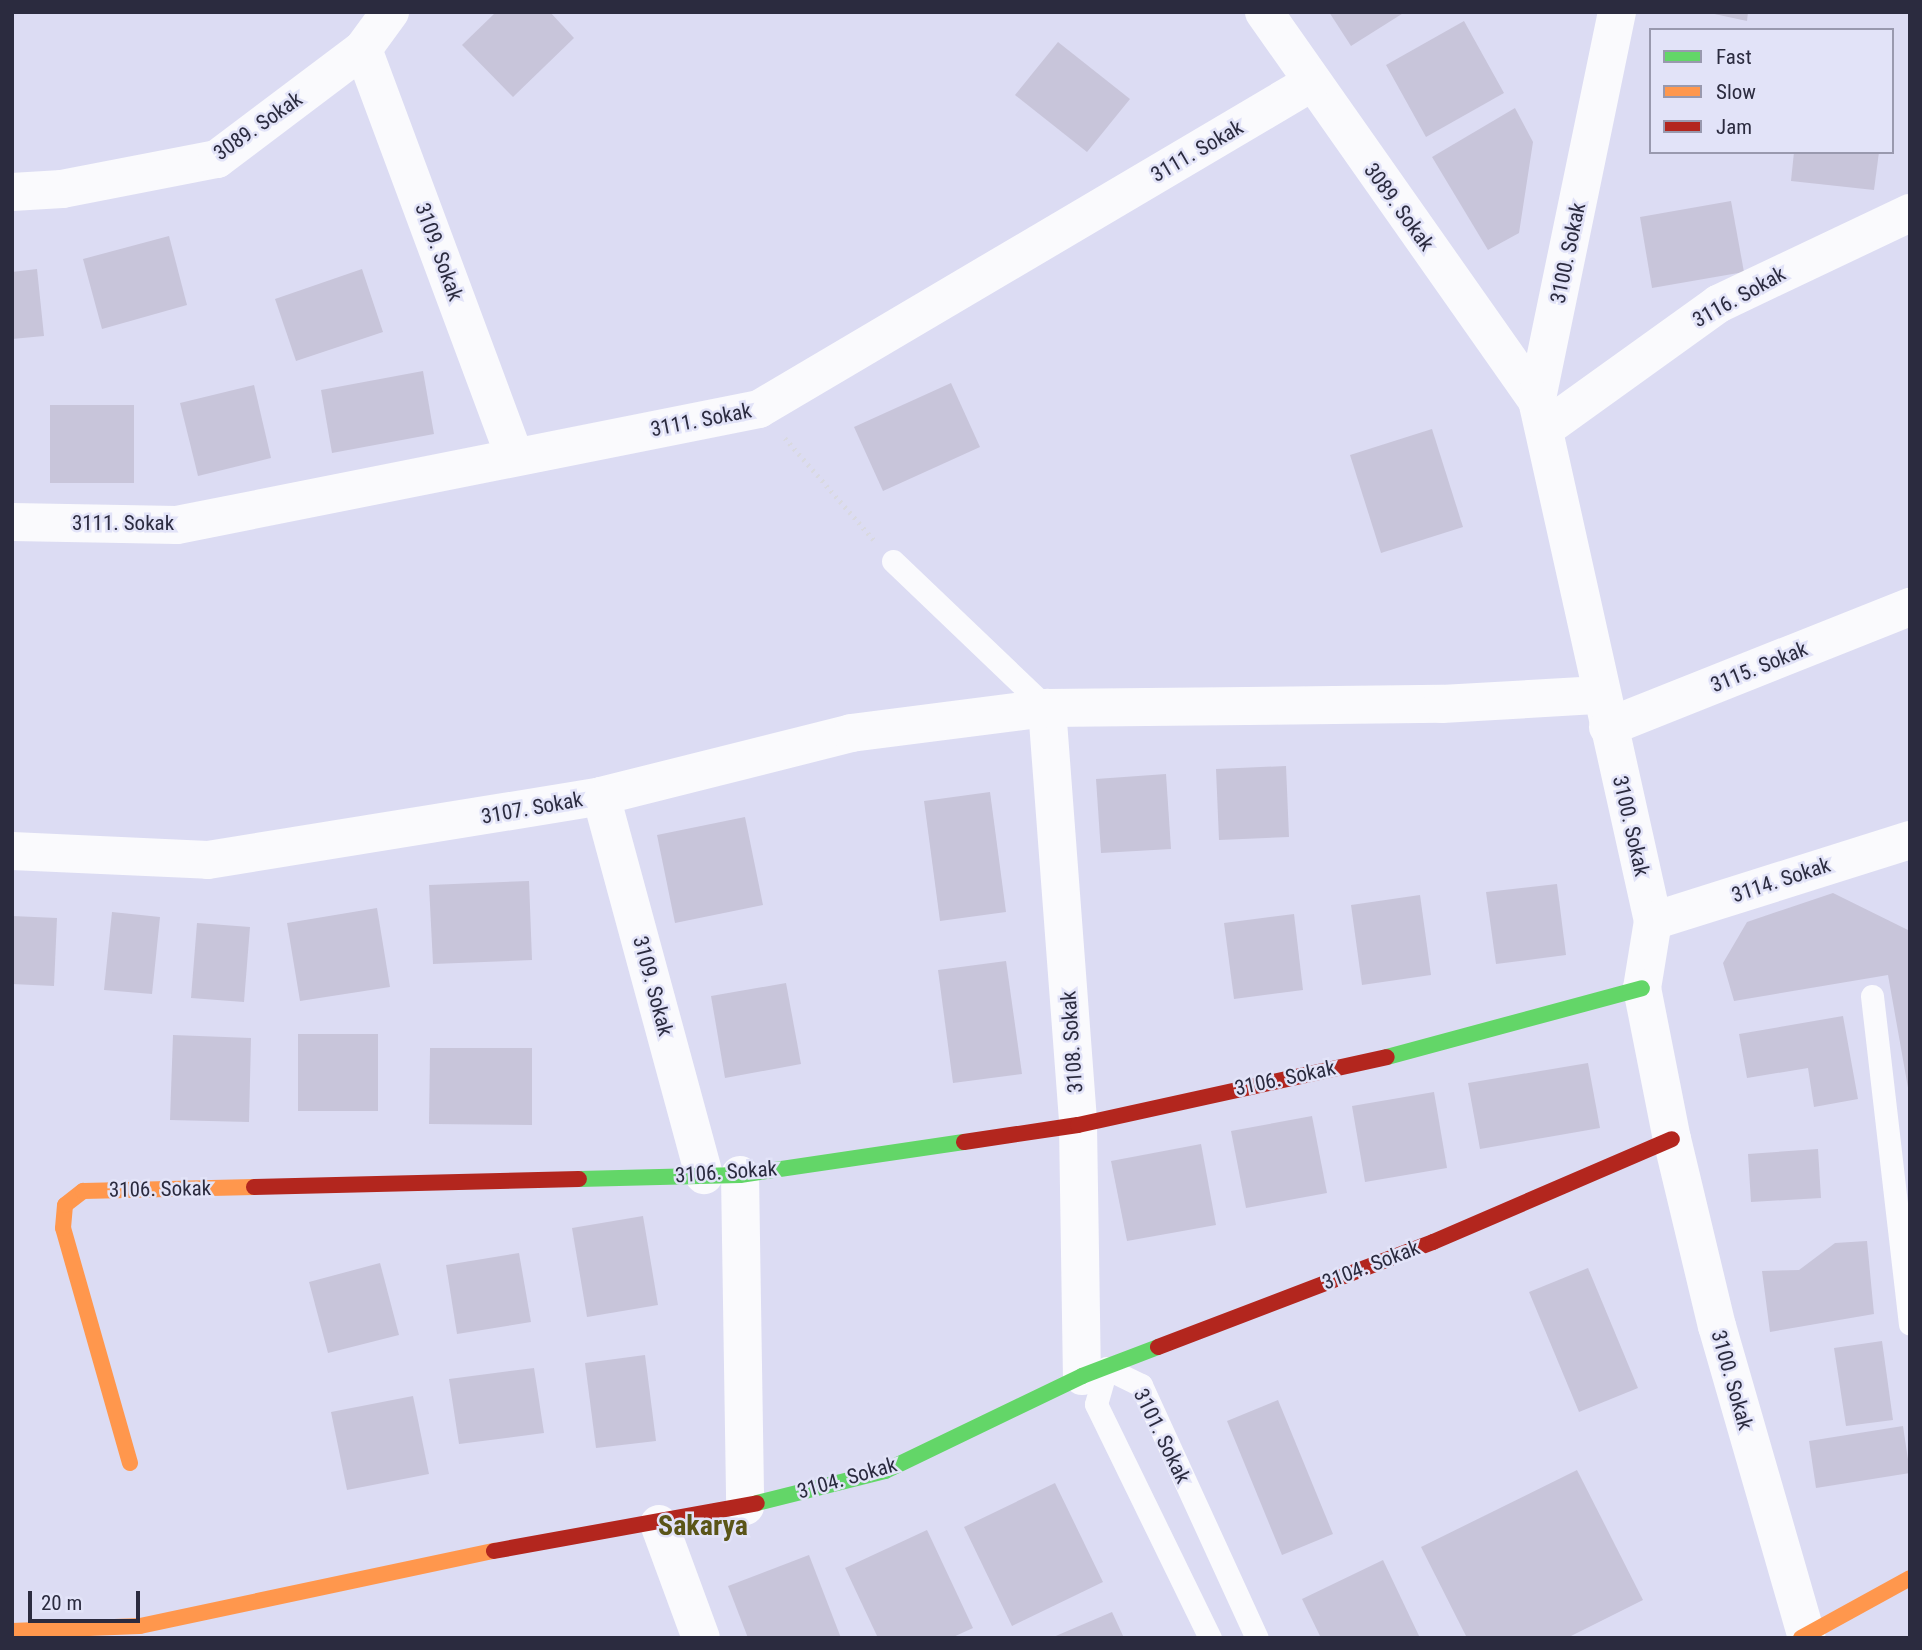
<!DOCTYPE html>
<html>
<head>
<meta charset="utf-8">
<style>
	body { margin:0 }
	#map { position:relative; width:1922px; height:1650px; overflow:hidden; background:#dcdcf3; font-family:"Roboto Condensed",sans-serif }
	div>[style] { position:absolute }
	.building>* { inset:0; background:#c8c5da }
	.path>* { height:4.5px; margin-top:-2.25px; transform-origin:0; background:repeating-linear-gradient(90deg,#d9d9e0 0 2px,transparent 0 7px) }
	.lane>* { height:23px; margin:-11.5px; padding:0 11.5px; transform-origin:11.5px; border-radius:11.5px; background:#fafafd }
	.street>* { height:38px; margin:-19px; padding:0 19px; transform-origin:19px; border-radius:19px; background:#fafafd }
	.fast>* { height:16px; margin:-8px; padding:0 8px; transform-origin:8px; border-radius:8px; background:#63d668 }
	.slow>* { height:16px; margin:-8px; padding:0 8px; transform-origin:8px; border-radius:8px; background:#ff974d }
	.jam>* { height:16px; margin:-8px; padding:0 8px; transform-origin:8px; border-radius:8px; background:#b3261e }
	span { translate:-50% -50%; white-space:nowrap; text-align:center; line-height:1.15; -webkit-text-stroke:5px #e2e3f8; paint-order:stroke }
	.street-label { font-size:21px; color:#2b2b3f }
	.district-label { font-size:28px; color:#5a5518; font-weight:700 }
	.frame { position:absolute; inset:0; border:14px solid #2b2b3f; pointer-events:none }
	.legend { position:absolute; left:1649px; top:28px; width:245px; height:126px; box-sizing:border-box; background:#e2e3f8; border:2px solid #9999ae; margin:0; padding:9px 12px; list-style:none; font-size:21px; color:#2b2b3f }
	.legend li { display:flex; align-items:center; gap:14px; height:35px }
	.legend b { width:35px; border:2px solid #9999ae }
	.scale { position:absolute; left:28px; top:1591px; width:112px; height:32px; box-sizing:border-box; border:4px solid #2b2b3f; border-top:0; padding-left:9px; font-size:21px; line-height:24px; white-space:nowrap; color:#2b2b3f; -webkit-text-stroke:5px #e2e3f8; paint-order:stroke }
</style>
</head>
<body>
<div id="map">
	<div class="building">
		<div style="clip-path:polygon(496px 12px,550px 12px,574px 38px,513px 97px,462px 45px)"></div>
		<div style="clip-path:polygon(1329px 12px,1405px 12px,1351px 46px)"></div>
		<div style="clip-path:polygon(1705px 12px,1748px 12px,1747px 21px)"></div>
		<div style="clip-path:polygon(1464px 21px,1504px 93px,1426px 137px,1386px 65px)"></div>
		<div style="clip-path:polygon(1058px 42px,1130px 99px,1087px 152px,1015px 95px)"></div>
		<div style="clip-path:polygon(1515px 108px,1533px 142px,1519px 233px,1488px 250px,1432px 157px)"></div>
		<div style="clip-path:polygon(1794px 152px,1879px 152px,1874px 190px,1791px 181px)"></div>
		<div style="clip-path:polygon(1731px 201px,1744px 272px,1652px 288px,1640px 217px)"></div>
		<div style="clip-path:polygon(169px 236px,187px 305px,102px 329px,83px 259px)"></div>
		<div style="clip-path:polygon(37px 269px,44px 336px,12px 339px,12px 272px)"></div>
		<div style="clip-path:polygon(362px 269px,383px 332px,296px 361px,275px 299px)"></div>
		<div style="clip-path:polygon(423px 371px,434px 434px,332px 453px,321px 390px)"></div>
		<div style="clip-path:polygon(951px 383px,980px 447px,883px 491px,854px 427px)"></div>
		<div style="clip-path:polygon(254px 385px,271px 458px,198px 476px,180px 403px)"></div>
		<div style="clip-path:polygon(50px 405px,134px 405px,134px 483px,50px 483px)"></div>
		<div style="clip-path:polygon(1432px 429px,1463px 527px,1381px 553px,1350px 455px)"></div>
		<div style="clip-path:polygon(1286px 766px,1289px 837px,1219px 840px,1216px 769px)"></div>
		<div style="clip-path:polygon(1166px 774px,1171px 849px,1101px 853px,1096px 779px)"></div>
		<div style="clip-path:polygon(990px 792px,1006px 912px,940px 921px,924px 801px)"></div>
		<div style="clip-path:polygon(745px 817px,763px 905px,675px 923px,657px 835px)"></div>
		<div style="clip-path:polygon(529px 881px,532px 960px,433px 964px,429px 885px)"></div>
		<div style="clip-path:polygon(1557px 884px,1566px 955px,1496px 964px,1486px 892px)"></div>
		<div style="clip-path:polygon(1833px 893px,1910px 931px,1910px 1099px,1888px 975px,1734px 1001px,1723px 963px,1747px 922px)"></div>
		<div style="clip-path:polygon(1420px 895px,1431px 975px,1362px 985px,1351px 905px)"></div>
		<div style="clip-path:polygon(377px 908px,390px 987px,300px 1001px,287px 923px)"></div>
		<div style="clip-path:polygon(112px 912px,160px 917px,152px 994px,104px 990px)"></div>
		<div style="clip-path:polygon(1294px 914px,1303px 990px,1234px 999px,1224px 923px)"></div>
		<div style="clip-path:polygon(12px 916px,57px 918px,54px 986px,12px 984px)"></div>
		<div style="clip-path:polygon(197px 923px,250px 927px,244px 1002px,191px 998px)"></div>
		<div style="clip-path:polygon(1006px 961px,1022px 1074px,953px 1083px,938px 970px)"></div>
		<div style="clip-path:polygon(786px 983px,801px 1064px,725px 1078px,711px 996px)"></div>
		<div style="clip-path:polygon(1843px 1016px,1858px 1099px,1814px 1107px,1808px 1068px,1747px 1078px,1739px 1034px)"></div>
		<div style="clip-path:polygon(298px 1034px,378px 1034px,378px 1111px,298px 1111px)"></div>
		<div style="clip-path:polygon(173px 1035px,251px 1038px,249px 1122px,170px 1120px)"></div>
		<div style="clip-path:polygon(430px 1048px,532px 1048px,532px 1125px,429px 1124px)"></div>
		<div style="clip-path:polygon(1588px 1063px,1600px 1128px,1480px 1149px,1468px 1083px)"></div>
		<div style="clip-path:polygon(1434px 1092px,1447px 1168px,1365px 1182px,1352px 1106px)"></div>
		<div style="clip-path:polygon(1312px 1116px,1327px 1193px,1246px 1208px,1231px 1131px)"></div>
		<div style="clip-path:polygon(1201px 1144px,1216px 1225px,1127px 1241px,1111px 1161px)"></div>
		<div style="clip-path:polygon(1818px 1149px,1821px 1198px,1751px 1202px,1748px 1154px)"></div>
		<div style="clip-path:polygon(643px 1216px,658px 1305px,587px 1317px,572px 1228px)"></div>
		<div style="clip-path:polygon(1867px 1241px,1874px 1314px,1770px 1332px,1762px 1271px,1799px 1270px,1835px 1243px)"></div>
		<div style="clip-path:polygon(519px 1253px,531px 1322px,457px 1334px,446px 1265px)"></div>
		<div style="clip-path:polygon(380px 1263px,399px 1335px,328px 1353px,309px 1282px)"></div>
		<div style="clip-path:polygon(1588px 1268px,1638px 1388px,1579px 1412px,1529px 1292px)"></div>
		<div style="clip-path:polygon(1882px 1341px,1893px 1420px,1846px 1426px,1834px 1348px)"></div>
		<div style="clip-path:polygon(645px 1355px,656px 1441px,596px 1448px,585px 1363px)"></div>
		<div style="clip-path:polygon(534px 1368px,544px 1433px,459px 1444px,449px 1379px)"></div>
		<div style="clip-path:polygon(413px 1396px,429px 1474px,347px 1490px,331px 1412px)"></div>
		<div style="clip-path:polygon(1278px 1400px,1333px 1534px,1282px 1555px,1227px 1421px)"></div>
		<div style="clip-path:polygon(1903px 1426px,1910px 1473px,1816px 1488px,1809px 1441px)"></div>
		<div style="clip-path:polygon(1577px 1470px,1643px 1600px,1567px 1638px,1467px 1638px,1421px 1547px)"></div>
		<div style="clip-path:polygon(1055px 1483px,1103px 1582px,1012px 1626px,964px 1527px)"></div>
		<div style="clip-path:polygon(927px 1530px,973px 1628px,951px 1638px,878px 1638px,845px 1568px)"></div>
		<div style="clip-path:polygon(809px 1555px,841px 1638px,748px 1638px,728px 1586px)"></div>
		<div style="clip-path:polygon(1383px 1560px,1420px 1638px,1321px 1638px,1302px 1599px)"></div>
		<div style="clip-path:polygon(1112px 1612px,1124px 1638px,1051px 1638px)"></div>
	</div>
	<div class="path">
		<div style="left:785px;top:438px;width:135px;rotate:48.9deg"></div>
	</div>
	<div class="lane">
		<div style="left:893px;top:561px;width:213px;rotate:43.7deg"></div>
		<div style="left:1872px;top:996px;width:330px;rotate:83.4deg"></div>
		<div style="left:1210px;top:1638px;width:260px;rotate:-116deg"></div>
		<div style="left:1096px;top:1404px;width:37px;rotate:-74deg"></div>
		<div style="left:1106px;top:1368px;width:39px;rotate:26deg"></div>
		<div style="left:1141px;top:1385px;width:278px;rotate:65.4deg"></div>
	</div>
	<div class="street">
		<div style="left:1264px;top:12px;width:474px;rotate:54.9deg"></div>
		<div style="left:1617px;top:12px;width:396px;rotate:101.7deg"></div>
		<div style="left:1537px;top:400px;width:534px;rotate:77.45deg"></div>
		<div style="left:1653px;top:921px;width:68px;rotate:99.3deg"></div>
		<div style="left:1642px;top:988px;width:154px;rotate:78.8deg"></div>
		<div style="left:1672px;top:1139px;width:192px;rotate:76.5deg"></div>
		<div style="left:1717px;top:1326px;width:322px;rotate:73.9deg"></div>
		<div style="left:363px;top:49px;width:434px;rotate:69.6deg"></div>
		<div style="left:12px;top:192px;width:50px;rotate:-3.4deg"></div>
		<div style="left:62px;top:189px;width:158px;rotate:-11deg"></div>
		<div style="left:217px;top:159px;width:183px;rotate:-37deg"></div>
		<div style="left:363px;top:49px;width:46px;rotate:-53.9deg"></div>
		<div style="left:1547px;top:427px;width:211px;rotate:-35.7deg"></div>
		<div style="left:1718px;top:304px;width:212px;rotate:-25.4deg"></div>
		<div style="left:12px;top:522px;width:165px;rotate:1deg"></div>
		<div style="left:177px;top:525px;width:593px;rotate:-11.27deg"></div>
		<div style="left:759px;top:409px;width:641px;rotate:-30.57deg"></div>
		<div style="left:1047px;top:708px;width:418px;rotate:85.7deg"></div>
		<div style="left:1078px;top:1125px;width:251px;rotate:89.1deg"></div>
		<div style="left:1608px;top:727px;width:325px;rotate:-21.7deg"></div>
		<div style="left:601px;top:796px;width:393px;rotate:74.8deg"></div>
		<div style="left:12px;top:851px;width:196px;rotate:2.6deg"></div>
		<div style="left:208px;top:860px;width:398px;rotate:-9.2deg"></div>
		<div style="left:601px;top:796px;width:258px;rotate:-14.1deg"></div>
		<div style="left:851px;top:733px;width:198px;rotate:-7.3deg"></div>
		<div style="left:1047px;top:708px;width:395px;rotate:-0.6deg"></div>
		<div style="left:1442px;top:704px;width:158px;rotate:-3.3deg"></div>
		<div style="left:1653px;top:921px;width:269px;rotate:-17.5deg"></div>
		<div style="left:740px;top:1175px;width:331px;rotate:89.1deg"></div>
		<div style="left:659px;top:1524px;width:121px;rotate:69.8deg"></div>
	</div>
	<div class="fast">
		<div style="left:1387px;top:1057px;width:264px;rotate:-15.1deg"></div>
		<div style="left:579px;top:1179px;width:161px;rotate:-1.4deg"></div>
		<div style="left:740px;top:1175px;width:226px;rotate:-8.4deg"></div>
		<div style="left:757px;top:1503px;width:132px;rotate:-14deg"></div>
		<div style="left:885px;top:1471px;width:219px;rotate:-25.7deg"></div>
		<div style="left:1082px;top:1376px;width:81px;rotate:-20.9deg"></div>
	</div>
	<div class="slow">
		<div style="left:130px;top:1463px;width:244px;rotate:-105.9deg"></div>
		<div style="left:63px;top:1228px;width:23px;rotate:-85deg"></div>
		<div style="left:65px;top:1205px;width:23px;rotate:-38deg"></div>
		<div style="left:83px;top:1191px;width:171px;rotate:-1.3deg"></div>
		<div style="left:12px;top:1631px;width:128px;rotate:-2.2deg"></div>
		<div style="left:140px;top:1626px;width:362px;rotate:-12deg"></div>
		<div style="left:1801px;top:1638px;width:124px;rotate:-28.8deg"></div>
	</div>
	<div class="jam">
		<div style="left:964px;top:1142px;width:115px;rotate:-8.5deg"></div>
		<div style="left:1078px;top:1125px;width:316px;rotate:-12.4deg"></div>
		<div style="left:254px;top:1187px;width:325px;rotate:-1.4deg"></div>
		<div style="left:1158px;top:1347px;width:294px;rotate:-20.9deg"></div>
		<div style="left:1433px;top:1242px;width:260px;rotate:-23.3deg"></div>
		<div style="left:494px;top:1551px;width:267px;rotate:-10.3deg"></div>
	</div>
	<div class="street-label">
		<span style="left:258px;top:126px;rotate:-35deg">3089. Sokak</span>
		<span style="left:1197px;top:151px;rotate:-30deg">3111. Sokak</span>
		<span style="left:1399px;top:207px;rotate:54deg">3089. Sokak</span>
		<span style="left:439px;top:252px;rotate:70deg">3109. Sokak</span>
		<span style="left:1568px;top:253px;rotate:-78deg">3100. Sokak</span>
		<span style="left:1739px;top:297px;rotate:-29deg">3116. Sokak</span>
		<span style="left:701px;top:420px;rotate:-11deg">3111. Sokak</span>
		<span style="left:123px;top:523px">3111. Sokak</span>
		<span style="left:1759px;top:667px;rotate:-22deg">3115. Sokak</span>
		<span style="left:532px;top:808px;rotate:-10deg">3107. Sokak</span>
		<span style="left:1631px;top:826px;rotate:77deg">3100. Sokak</span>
		<span style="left:1781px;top:880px;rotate:-18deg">3114. Sokak</span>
		<span style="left:653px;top:986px;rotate:75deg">3109. Sokak</span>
		<span style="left:1072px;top:1042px;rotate:-94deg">3108. Sokak</span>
		<span style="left:1285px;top:1078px;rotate:-12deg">3106. Sokak</span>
		<span style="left:726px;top:1172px;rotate:-4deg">3106. Sokak</span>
		<span style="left:160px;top:1189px;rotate:-1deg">3106. Sokak</span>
		<span style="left:1371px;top:1265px;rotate:-21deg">3104. Sokak</span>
		<span style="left:1732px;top:1380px;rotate:74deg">3100. Sokak</span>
		<span style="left:1162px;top:1436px;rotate:64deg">3101. Sokak</span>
		<span style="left:847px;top:1478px;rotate:-16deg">3104. Sokak</span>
	</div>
	<div class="district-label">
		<span style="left:703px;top:1526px">Sakarya</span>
	</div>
	<div class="frame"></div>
	<ul class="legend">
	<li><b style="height:9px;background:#63d668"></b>Fast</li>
	<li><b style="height:9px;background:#ff974d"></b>Slow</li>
	<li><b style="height:9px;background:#b3261e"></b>Jam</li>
	</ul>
	<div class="scale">20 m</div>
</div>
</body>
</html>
